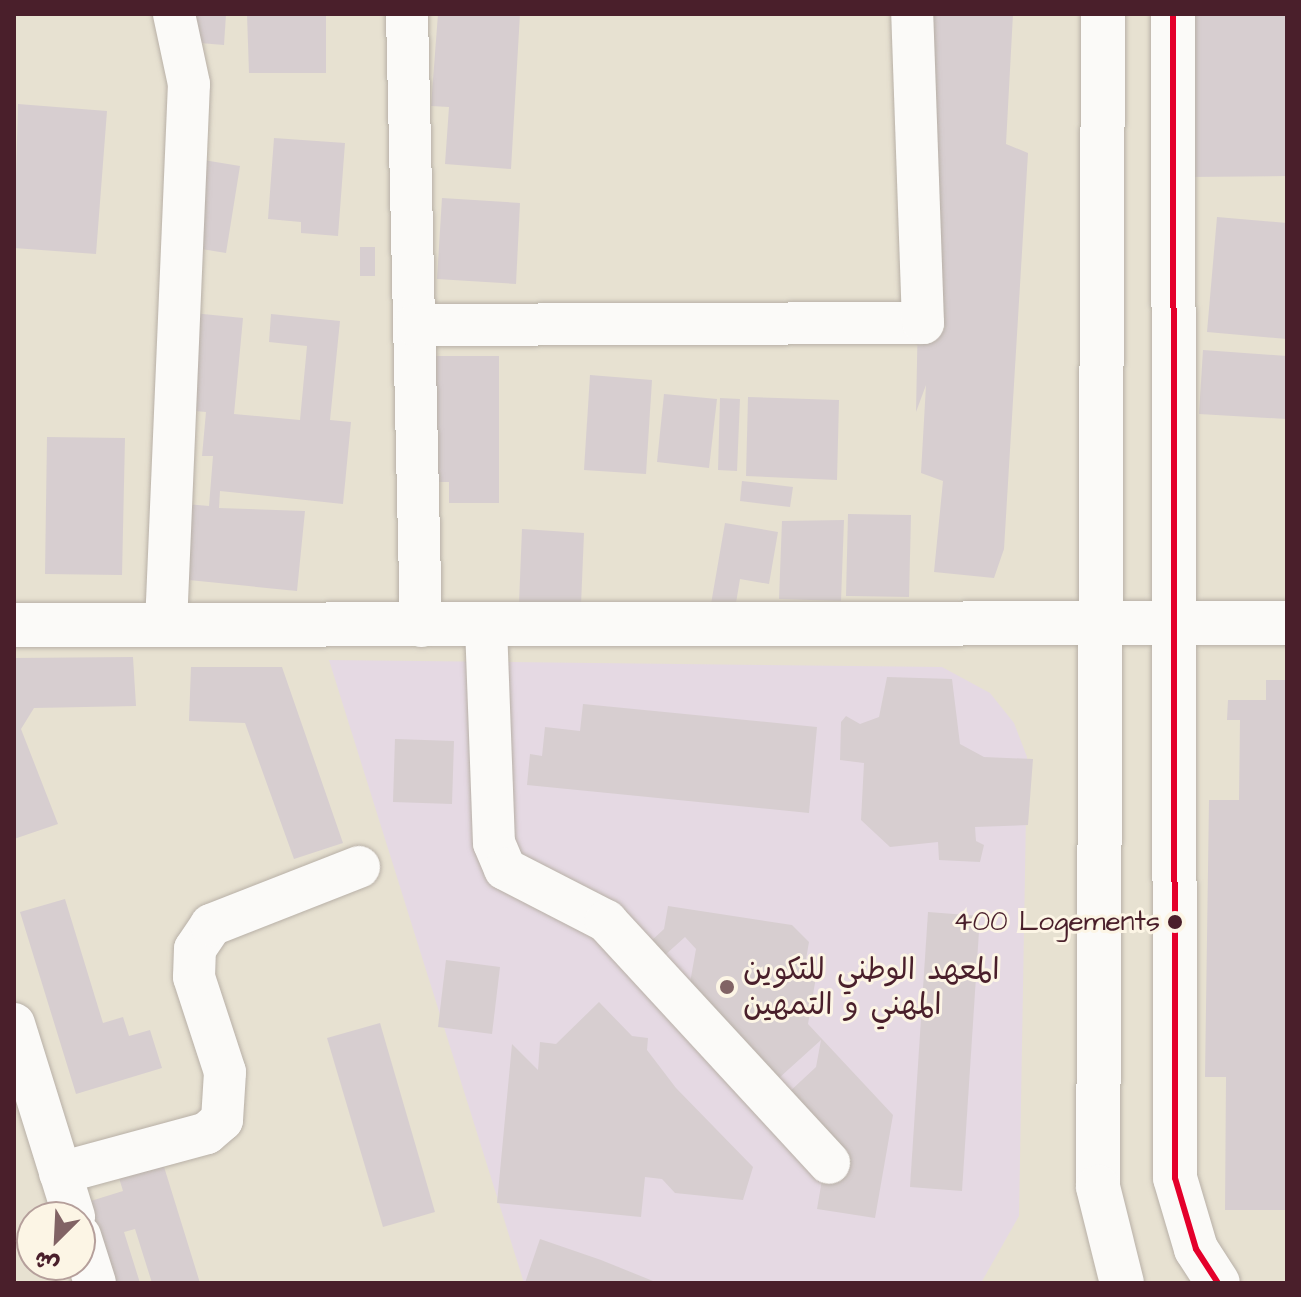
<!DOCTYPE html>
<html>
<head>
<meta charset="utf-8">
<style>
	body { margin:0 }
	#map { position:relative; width:1301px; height:1297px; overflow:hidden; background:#e7e1d1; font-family:"Architects Daughter","Playpen Sans Arabic",sans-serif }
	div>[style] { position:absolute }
	.built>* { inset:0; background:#e5d9e3 }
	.building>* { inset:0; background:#d7ced0 }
	.roads { filter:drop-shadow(0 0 2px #b8b0a7) drop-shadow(0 0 2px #b8b0a7) }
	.minor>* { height:42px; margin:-21px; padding:0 21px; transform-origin:21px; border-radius:21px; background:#fbfaf8 }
	.major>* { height:44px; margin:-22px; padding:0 22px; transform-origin:22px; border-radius:22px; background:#fbfaf8 }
	.bus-1>* { height:6px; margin:-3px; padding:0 3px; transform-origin:3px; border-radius:3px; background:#e4002b }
	.dots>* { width:22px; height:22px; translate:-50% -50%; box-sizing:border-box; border:4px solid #fcf5e5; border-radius:50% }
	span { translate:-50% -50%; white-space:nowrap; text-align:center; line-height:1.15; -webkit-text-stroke:6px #fcf5e5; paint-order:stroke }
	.bus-label { font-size:28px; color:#4a1f2b }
	.right { translate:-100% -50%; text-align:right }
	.poi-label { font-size:30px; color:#4a1f2b }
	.left { translate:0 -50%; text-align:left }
	.frame { position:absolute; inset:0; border:16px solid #4a1f2b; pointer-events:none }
	.north { position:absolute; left:16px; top:1201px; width:80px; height:80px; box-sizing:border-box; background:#fcf5e5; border:2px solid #b59f9b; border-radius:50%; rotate:204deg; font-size:22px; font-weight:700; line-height:32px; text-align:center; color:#4a1f2b }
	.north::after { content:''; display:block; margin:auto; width:28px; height:36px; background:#816365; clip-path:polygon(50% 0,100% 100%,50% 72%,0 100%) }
</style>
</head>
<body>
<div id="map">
	<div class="built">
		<div style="clip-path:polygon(329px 660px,942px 667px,990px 693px,1014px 723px,1027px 757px,1019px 1216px,981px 1283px,524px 1283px)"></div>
	</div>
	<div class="building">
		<div style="clip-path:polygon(177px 14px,226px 14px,224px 45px,175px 41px)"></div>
		<div style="clip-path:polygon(247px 14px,326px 14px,326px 73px,249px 73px)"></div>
		<div style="clip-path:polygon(438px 14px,520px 14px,511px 169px,445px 164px,449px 107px,431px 106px)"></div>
		<div style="clip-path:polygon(924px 14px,1013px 14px,1006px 144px,1028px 153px,1004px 549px,994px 578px,934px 572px,943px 481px,921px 473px,926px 385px,916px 412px)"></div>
		<div style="clip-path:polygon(1187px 14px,1287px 14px,1287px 176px,1190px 177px)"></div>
		<div style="clip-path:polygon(18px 104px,107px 111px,96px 254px,14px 248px)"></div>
		<div style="clip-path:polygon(274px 138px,345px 143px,338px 236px,301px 233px,301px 222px,268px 219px)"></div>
		<div style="clip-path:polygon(179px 156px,240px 166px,226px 253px,165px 243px)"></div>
		<div style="clip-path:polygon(442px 198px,520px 203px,516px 284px,437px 279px)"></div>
		<div style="clip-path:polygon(1217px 217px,1287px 223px,1287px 339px,1207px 332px)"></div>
		<div style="clip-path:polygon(360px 247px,375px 247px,375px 276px,360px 276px)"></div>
		<div style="clip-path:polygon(193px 313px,243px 318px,234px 414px,300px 420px,307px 346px,269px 342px,271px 314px,340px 321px,330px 420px,351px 422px,343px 504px,220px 491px,219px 508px,305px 511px,297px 591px,179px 579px,186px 504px,209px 506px,213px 456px,202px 456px,206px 412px,184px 410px)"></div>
		<div style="clip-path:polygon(1203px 350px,1287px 356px,1287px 419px,1199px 414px)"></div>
		<div style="clip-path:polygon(434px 356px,499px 356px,499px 503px,449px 503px,449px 482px,434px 482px)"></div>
		<div style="clip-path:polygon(590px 375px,652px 380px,646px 474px,584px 470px)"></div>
		<div style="clip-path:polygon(664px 394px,717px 399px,709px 468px,657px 462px)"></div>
		<div style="clip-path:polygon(748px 397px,839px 400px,837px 480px,746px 476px)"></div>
		<div style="clip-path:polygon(720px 398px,740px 399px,737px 471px,718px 470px)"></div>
		<div style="clip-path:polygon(47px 437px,125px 438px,122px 575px,45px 574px)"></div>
		<div style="clip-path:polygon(742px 481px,793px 487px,790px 507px,740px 501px)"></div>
		<div style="clip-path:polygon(848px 514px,911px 515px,909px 597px,846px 596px)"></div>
		<div style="clip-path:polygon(844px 520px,841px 601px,779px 599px,782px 521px)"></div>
		<div style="clip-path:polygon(725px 523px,778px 532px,769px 584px,740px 579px,735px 609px,711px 604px)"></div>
		<div style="clip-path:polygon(522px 529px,584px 533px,581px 605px,519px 603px)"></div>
		<div style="clip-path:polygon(133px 657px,136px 706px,34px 708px,21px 729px,58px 824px,14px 839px,14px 658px)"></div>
		<div style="clip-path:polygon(191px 667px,282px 667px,343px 843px,294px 859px,245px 723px,189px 721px)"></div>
		<div style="clip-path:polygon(887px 677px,952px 679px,960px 744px,984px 757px,1033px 759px,1028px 825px,975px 827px,976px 841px,984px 845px,980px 862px,939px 860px,938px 842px,890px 847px,861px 820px,864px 763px,840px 760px,841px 722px,846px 716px,860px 724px,879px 717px)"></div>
		<div style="clip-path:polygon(1266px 680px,1287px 680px,1287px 1210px,1225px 1210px,1226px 1077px,1205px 1077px,1209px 800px,1239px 800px,1240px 720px,1227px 720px,1228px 700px,1266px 700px)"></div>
		<div style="clip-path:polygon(583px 704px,817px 727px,809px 813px,527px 785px,530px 754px,542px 756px,545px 727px,580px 731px)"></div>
		<div style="clip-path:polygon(395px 739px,454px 741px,452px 804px,393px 802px)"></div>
		<div style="clip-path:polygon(65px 899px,103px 1023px,123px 1017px,129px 1036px,150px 1030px,162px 1068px,76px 1094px,20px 912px)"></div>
		<div style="clip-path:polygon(668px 906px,792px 925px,809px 942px,805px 965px,816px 977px,808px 1024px,893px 1115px,875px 1218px,817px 1209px,829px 1139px,787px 1094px,816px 1067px,821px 1040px,779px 1078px,741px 1036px,725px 1034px,688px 994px,696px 949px,685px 937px,664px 956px,650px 942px,664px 929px)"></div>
		<div style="clip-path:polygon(928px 912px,980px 916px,962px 1191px,910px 1187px)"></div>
		<div style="clip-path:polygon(446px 960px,500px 967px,492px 1034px,438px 1027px)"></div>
		<div style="clip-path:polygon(599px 1002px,632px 1036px,648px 1038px,647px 1050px,676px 1088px,753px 1167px,743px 1200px,675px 1193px,662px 1179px,645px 1177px,641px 1217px,497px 1203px,512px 1044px,538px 1070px,540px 1042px,556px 1044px)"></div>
		<div style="clip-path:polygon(380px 1023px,435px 1212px,383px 1227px,327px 1038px)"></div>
		<div style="clip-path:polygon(161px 1157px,200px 1283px,152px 1283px,135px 1229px,124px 1232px,140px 1283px,88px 1283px,65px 1209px,123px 1191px,117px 1171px)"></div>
		<div style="clip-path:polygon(540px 1239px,601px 1260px,658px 1283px,525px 1283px)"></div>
	</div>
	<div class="roads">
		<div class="minor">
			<div style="left:407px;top:14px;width:612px;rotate:88.69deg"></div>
			<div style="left:415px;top:325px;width:508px;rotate:-0.23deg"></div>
			<div style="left:923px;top:323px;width:309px;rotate:-92deg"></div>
			<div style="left:166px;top:625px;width:541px;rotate:-87.57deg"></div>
			<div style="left:189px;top:84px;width:72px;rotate:-102.1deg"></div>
			<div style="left:486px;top:626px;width:217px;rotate:87.9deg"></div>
			<div style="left:494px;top:843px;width:28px;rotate:67deg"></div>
			<div style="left:505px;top:869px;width:114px;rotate:27.2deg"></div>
			<div style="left:606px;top:921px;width:329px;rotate:47.3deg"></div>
			<div style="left:14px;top:1024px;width:202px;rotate:72.7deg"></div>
			<div style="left:60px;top:1173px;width:152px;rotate:-15.2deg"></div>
			<div style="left:207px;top:1133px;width:20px;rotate:-41deg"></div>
			<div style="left:222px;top:1120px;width:48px;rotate:-86.4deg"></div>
			<div style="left:225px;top:1072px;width:100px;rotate:-108.1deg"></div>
			<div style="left:194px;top:977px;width:28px;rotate:-88deg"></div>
			<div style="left:195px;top:949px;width:29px;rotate:-56deg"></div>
			<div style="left:211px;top:925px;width:159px;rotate:-21.4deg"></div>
			<div style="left:80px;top:1236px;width:49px;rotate:72.3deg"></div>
		</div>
		<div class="major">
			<div style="left:1103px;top:14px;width:1173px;rotate:90.24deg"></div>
			<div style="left:1098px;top:1187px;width:99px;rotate:76deg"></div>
			<div style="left:1173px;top:14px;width:1164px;rotate:89.9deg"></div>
			<div style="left:1175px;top:1178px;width:74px;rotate:73.5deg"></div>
			<div style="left:1196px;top:1249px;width:40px;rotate:57.1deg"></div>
			<div style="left:14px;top:625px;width:1273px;rotate:-0.09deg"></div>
		</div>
	</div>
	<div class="bus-1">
		<div style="left:1173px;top:14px;width:1164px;rotate:89.9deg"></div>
		<div style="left:1175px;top:1178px;width:74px;rotate:73.5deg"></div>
		<div style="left:1196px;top:1249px;width:40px;rotate:57.1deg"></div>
	</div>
	<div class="dots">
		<div style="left:1175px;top:922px;background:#4a1f2b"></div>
		<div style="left:727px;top:987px;background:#816365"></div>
	</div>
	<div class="bus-label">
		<span class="right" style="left:1160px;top:922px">400 Logements</span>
	</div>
	<div class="poi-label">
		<span class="left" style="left:743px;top:987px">المعهد الوطني للتكوين<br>المهني و التمهين</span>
	</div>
	<div class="frame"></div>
	<div class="north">ش</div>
</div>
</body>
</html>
